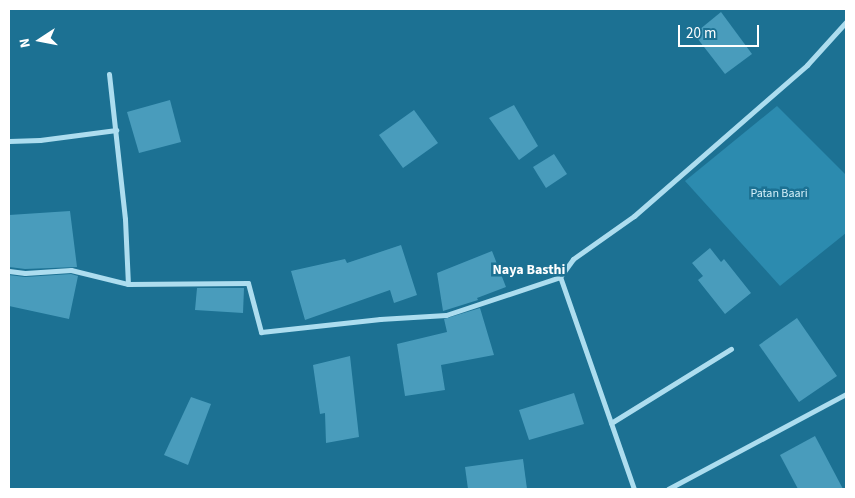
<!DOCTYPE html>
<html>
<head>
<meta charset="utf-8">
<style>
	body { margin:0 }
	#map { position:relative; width:855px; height:498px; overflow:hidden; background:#1c7193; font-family:"Source Sans 3",sans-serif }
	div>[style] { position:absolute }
	.green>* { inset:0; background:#2c8baf }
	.building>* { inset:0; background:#499cbc }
	.street>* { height:5px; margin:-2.5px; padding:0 2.5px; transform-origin:2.5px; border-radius:2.5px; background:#adddef }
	span { translate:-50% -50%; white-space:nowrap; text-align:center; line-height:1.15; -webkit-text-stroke:5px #1c7193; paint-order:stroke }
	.park-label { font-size:12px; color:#d4f0fa }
	.neighbourhood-label { font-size:14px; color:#fff; font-weight:700 }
	.frame { position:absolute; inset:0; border:10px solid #fff; pointer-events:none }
	.north { position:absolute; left:15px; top:15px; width:50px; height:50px; -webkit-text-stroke:4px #1c7193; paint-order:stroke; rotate:259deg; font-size:14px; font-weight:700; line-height:20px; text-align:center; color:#fff }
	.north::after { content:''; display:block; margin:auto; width:18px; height:22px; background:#fff; clip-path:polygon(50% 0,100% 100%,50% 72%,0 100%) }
	.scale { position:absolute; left:678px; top:25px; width:81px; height:22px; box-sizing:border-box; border:2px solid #fff; border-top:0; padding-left:6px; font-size:15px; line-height:18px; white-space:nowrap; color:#fff; -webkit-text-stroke:4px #1c7193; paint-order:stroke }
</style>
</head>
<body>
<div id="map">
	<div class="green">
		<div style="clip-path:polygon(777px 106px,846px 175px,846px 233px,780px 286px,685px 181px)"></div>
	</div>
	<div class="building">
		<div style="clip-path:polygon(721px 12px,752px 54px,725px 74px,694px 34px)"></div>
		<div style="clip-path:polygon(170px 100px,181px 142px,139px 153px,127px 112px)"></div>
		<div style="clip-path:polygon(514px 105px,538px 146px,519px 160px,489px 118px)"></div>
		<div style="clip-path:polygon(414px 110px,438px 143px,403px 168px,379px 135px)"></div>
		<div style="clip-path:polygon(554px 154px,567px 174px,546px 188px,533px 167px)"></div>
		<div style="clip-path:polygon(70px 211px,77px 267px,25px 269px,9px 267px,9px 215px)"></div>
		<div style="clip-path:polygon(401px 245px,417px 295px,394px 303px,390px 290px,305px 320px,291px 271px,345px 259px,347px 263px)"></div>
		<div style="clip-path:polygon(710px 248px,721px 262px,724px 259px,751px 293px,725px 314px,698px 280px,703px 276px,692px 263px)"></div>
		<div style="clip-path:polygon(492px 251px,506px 287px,477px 298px,478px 300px,443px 311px,437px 273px)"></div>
		<div style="clip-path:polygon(71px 274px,78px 276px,69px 319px,9px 306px,9px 275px,25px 277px)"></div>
		<div style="clip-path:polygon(197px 288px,244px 288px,243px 313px,195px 310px)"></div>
		<div style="clip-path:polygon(480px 308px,494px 355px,441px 365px,445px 390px,405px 396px,397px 344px,447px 332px,444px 319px)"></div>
		<div style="clip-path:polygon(797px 318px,837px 376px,799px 402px,759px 345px)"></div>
		<div style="clip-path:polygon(350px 356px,359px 437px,326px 443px,325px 413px,320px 414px,313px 365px)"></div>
		<div style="clip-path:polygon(574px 393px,584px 424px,529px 440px,519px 410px)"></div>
		<div style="clip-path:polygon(191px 397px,211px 404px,188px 465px,164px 455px)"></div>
		<div style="clip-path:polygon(815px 436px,843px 489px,798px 489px,780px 455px)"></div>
		<div style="clip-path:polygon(523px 459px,527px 489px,468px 489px,465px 467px)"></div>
	</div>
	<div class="street">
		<div style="left:109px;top:74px;width:146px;rotate:83.7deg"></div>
		<div style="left:125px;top:219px;width:65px;rotate:87.4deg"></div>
		<div style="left:9px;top:141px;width:31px;rotate:-2deg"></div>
		<div style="left:40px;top:140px;width:77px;rotate:-7.5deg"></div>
		<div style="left:9px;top:271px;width:16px;rotate:7deg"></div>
		<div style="left:25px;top:273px;width:46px;rotate:-3.7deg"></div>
		<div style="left:71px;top:270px;width:59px;rotate:13.8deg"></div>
		<div style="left:128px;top:284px;width:120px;rotate:-0.5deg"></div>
		<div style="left:248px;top:283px;width:51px;rotate:75.1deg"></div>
		<div style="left:261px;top:332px;width:120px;rotate:-6.2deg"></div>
		<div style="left:380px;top:319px;width:66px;rotate:-3.5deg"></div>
		<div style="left:446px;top:315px;width:120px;rotate:-18.4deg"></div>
		<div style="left:611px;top:423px;width:141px;rotate:-31.7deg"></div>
		<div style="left:634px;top:489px;width:225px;rotate:-109.2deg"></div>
		<div style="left:560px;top:277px;width:22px;rotate:-54deg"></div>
		<div style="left:573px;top:259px;width:75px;rotate:-35.2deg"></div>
		<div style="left:634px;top:216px;width:230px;rotate:-41.1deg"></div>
		<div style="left:807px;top:65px;width:58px;rotate:-47.8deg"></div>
		<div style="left:668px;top:489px;width:202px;rotate:-28.1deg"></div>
	</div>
	<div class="park-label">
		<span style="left:779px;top:194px">Patan Baari</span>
	</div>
	<div class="neighbourhood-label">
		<span style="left:529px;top:270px">Naya Basthi</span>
	</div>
	<div class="frame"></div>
	<div class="north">N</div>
	<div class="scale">20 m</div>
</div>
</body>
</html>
